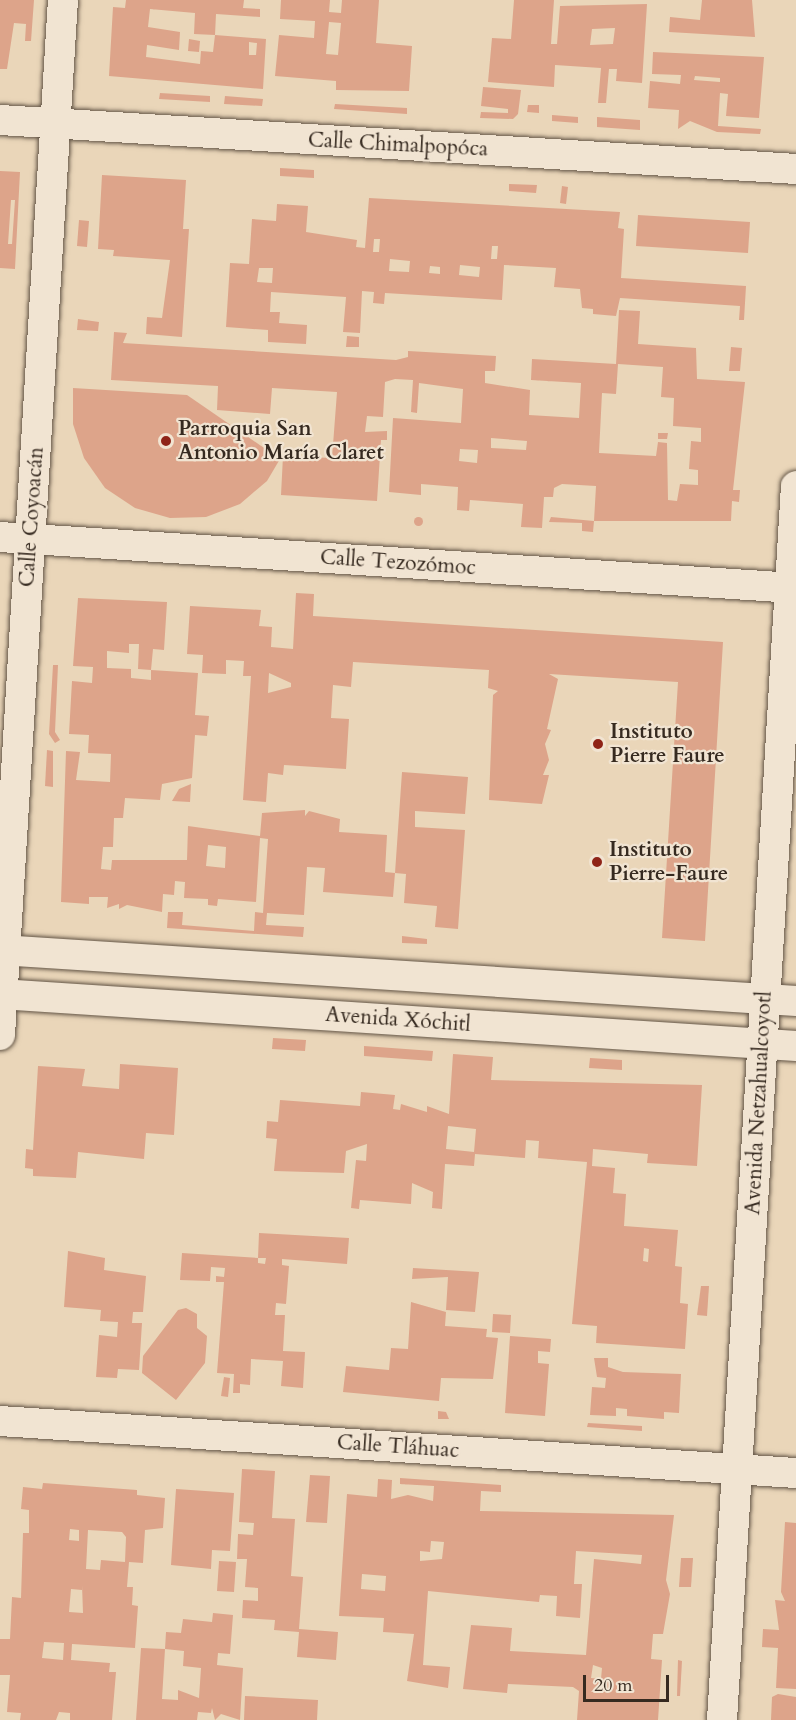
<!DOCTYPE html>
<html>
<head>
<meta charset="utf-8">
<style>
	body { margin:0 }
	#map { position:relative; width:796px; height:1720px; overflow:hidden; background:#ead6b9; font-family:Cardo,serif }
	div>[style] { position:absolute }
	.building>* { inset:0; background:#dda48a }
	.round { border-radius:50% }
	.roads { filter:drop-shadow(0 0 2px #635546) drop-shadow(0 0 2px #635546) }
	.street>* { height:30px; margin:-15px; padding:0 15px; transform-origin:15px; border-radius:15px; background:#f1e4d2 }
	.dots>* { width:16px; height:16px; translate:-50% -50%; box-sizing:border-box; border:3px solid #f1e4d2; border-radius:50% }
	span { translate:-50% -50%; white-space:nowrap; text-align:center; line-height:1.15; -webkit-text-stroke:4.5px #f1e4d2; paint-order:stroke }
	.street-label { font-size:21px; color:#362a20 }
	.poi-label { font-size:21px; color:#362a20; font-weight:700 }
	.left { translate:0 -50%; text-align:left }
	.scale { position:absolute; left:583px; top:1675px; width:86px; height:27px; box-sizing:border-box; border:3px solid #362a20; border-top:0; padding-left:8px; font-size:18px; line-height:21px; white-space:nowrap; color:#362a20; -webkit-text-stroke:4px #f1e4d2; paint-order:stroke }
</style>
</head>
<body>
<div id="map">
	<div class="building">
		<div style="clip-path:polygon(0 0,34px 0,31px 41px,25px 41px,26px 24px,14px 23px,7px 69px,0 69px)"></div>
		<div style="clip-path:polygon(evenodd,126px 0,244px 0,243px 8px,260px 9px,260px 17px,216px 14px,215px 35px,194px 34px,195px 13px,150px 9px,148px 27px,180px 32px,179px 50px,147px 45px,146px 57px,200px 64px,201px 51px,213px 52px,215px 35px,266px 39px,263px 89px,109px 76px,113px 7px,125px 8px,126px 0,249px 42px,257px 43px,256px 55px,249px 55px,249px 42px)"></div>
		<div style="clip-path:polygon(evenodd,281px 0,330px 0,329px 12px,341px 13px,342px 0,379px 0,376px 43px,412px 46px,409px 91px,336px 90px,336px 81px,275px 76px,279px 35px,314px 38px,315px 21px,280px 19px,281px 0,329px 22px,341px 23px,338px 55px,326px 54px,329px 22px)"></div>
		<div style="clip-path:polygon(evenodd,514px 0,554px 0,551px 44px,557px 44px,560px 6px,647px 4px,642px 83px,616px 81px,617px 69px,609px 69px,606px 103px,598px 103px,601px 68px,555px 65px,554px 87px,488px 82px,492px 38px,511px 39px,514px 0,615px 28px,613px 44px,590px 45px,592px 29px,615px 28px)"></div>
		<div style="clip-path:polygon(702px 0,752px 0,755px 37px,669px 32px,670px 17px,700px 20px)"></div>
		<div style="clip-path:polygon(189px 39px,200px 41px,199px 52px,188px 51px)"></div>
		<div style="clip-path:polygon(evenodd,653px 52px,764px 57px,759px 118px,726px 116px,728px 94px,720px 93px,718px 126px,761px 129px,760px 134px,717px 132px,690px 121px,678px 129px,679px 110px,648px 108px,650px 81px,680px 84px,681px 75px,652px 74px,653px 52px,695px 76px,720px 78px,720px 82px,694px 80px,695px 76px)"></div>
		<div style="clip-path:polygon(483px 87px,521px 90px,518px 114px,513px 119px,480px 118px,481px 112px,508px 113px,508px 109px,481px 106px)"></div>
		<div style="clip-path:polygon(160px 93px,210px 96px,210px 102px,159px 99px)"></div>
		<div style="clip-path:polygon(225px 96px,263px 99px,262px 106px,224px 104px)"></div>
		<div style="clip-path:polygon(335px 104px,407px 108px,407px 114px,334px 109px)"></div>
		<div style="clip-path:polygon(528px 105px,539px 105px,539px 113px,527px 112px)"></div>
		<div style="clip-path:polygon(552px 115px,578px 117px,578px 123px,552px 121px)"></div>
		<div style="clip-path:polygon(597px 117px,640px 120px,640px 130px,597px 127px)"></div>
		<div style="clip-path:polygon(280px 168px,314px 170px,314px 178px,280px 176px)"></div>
		<div style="clip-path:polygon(evenodd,0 171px,20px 172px,15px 269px,0 268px,0 171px,11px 200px,15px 200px,12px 244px,8px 244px,11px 200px)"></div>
		<div style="clip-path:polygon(102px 175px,186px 180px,183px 229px,189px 229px,182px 337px,146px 334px,147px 317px,162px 318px,170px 260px,113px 256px,114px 250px,98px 249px)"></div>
		<div style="clip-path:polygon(509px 184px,537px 185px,536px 193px,509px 191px)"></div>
		<div style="clip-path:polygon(562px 186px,568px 187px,566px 204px,560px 203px)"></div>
		<div style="clip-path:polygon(evenodd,369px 198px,620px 212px,618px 228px,624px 229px,621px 278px,746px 286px,744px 320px,739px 320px,740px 306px,620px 298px,616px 316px,593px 314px,593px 309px,582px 308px,580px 289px,554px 287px,556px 268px,504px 265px,502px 300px,385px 293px,384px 304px,373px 303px,374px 292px,362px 291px,360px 333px,343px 332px,346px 297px,271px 292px,270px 312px,280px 312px,279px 323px,307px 325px,306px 344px,268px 342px,268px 330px,226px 327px,230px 263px,249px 264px,252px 219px,276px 221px,277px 204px,308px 206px,306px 232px,357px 240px,356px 247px,365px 248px,369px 198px,374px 239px,380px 239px,379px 252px,373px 252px,374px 239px,369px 198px,492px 246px,498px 246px,497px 259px,491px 259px,492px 246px,369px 198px,390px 259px,410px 261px,409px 272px,389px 271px,390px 259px,369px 198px,460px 265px,480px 267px,479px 277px,459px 275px,460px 265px,369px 198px,430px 266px,440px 267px,440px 274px,429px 273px,430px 266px,369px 198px,259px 268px,273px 268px,272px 283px,257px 282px,259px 268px)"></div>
		<div style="clip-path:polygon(638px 215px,750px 222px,748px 253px,636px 246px)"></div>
		<div style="clip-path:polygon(79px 220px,89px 221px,87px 247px,77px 246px)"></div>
		<div style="clip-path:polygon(evenodd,619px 310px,640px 311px,638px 344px,696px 348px,697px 379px,745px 382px,733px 490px,740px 490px,739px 502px,732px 501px,731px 521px,594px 521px,596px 486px,562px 484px,554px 488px,553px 497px,544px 497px,542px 528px,521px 527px,523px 504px,470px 500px,469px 511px,457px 510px,458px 487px,421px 484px,421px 495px,389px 492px,393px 418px,461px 423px,463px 389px,419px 383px,417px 413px,411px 412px,413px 380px,395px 379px,385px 382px,383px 417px,367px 416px,365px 432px,387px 431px,387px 440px,381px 440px,377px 501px,281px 495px,283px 456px,332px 458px,337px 392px,272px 388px,270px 414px,217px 410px,218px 386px,111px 380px,114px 332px,127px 333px,123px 343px,396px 360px,408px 357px,408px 351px,496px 356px,495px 371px,485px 371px,485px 383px,530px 390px,529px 415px,579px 418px,581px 383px,531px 380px,532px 359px,616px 364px,619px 310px,618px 364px,663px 367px,661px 397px,674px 398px,673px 426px,701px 428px,701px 442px,691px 441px,689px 469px,698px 470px,698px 485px,680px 484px,677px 501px,668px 500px,667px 443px,658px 442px,656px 456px,599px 453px,602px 393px,616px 394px,618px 364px,619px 310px,491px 438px,527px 441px,526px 450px,491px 448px,491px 438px,619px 310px,460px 449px,478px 450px,477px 463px,459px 461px,460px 449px)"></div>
		<div style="clip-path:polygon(78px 319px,99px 322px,98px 331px,77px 330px)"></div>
		<div style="clip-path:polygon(347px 336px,359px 337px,359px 347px,346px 347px)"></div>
		<div style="clip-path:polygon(731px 347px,742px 348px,740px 371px,729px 371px)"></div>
		<div style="clip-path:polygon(73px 388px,187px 395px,280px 459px,267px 481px,240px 504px,206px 517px,170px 518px,135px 508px,105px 488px,84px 458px,73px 424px)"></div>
		<div style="clip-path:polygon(658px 433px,668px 433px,667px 439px,658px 439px)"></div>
		<div class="round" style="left:413.5px;top:516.5px;width:9px;height:9px"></div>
		<div style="clip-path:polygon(551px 517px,594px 521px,593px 532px,582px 531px,582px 523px,549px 522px)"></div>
		<div style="clip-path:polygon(evenodd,296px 593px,314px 594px,313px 616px,723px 642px,705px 941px,662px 938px,678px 682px,549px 674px,558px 679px,547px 729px,551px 730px,545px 744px,549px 760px,543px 775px,549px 775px,542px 804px,489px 800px,493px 695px,498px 691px,488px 688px,489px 670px,353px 662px,351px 687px,333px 685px,331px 718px,349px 719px,346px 769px,284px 765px,283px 775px,268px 773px,266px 802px,243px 800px,251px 676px,243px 676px,244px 661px,226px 660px,226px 674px,202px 673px,203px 655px,187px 654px,190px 606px,261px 610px,259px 626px,272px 627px,271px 647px,293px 649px,296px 593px,269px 673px,291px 683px,291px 687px,268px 693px,269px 673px)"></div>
		<div style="clip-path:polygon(evenodd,78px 598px,167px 602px,164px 650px,153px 649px,151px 670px,138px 669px,139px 644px,129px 644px,129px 653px,107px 651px,107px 668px,131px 669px,131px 678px,151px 680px,151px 670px,198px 673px,195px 715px,209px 716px,207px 736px,195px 735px,192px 778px,162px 784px,160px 800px,125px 798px,123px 818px,114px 818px,113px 847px,103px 847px,101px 869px,111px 870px,112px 860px,187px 860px,188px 826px,260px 836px,262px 813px,305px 810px,305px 816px,309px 811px,340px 819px,339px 832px,387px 835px,385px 872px,395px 873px,393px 897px,323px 892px,325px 868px,307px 867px,304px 915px,267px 913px,266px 925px,304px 927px,303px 937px,167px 928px,168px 912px,183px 912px,182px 925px,254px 931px,255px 912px,263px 913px,268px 839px,260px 838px,256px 902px,218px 899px,217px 906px,208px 905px,208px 899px,184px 898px,185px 882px,175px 881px,174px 895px,163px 894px,162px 912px,127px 905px,119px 909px,119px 904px,107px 908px,108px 897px,89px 897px,89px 904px,61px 902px,66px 751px,80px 752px,76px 780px,110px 782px,111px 754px,88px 753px,89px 735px,69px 734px,72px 681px,92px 683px,93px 667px,73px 666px,78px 598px,208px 845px,226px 847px,225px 868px,206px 866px,208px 845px)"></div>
		<div style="clip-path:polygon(53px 665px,58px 665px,55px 732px,60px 740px,55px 743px,49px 734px)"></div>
		<div style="clip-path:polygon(47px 750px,53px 751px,53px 787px,45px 786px)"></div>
		<div style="clip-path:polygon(402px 772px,468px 777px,465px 814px,415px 811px,415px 827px,465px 830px,458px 929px,435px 927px,437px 906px,404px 903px,406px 874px,395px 873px)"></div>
		<div style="clip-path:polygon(191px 784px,190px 802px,172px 801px,179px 789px)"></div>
		<div style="clip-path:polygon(402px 936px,427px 939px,427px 944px,402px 943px)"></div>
		<div style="clip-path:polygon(273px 1038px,306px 1040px,305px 1051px,272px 1049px)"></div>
		<div style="clip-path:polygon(364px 1046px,433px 1051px,432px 1061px,364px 1056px)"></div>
		<div style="clip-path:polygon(evenodd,453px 1054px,493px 1057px,491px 1080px,702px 1085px,697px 1166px,647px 1163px,648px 1154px,593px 1149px,592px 1166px,615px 1168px,613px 1193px,626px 1194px,624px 1226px,678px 1230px,675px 1266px,682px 1267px,680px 1303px,688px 1304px,685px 1349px,596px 1343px,597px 1326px,572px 1324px,587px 1162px,538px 1158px,539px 1141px,526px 1140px,525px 1158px,475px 1154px,474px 1166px,445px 1164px,442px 1209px,432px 1208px,433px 1192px,412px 1183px,411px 1204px,360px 1200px,359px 1209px,351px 1208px,356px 1160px,366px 1161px,367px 1144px,346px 1151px,344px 1173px,274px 1171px,277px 1139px,266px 1138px,267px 1121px,278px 1122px,280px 1100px,360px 1106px,361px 1092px,395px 1095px,393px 1109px,400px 1110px,401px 1104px,427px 1112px,427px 1106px,449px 1114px,453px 1054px,448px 1126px,476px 1129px,474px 1152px,446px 1149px,448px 1126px,453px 1054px,644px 1248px,649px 1249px,648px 1262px,643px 1261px,644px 1248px)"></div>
		<div style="clip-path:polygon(590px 1058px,622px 1060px,622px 1070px,589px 1068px)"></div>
		<div style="clip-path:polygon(120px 1064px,178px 1068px,174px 1135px,146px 1133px,144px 1159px,78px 1152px,76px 1178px,33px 1176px,33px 1169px,25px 1168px,26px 1149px,33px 1150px,38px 1066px,85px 1069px,82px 1086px,119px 1089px)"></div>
		<div style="clip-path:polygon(evenodd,259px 1233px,349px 1238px,347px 1264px,282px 1259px,282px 1265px,289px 1266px,286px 1304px,276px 1303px,275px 1315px,285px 1315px,283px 1351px,305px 1352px,303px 1388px,281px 1386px,283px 1361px,251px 1359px,250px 1385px,240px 1384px,240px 1393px,233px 1393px,234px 1374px,217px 1373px,224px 1282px,216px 1282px,216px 1276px,224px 1277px,225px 1268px,211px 1267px,210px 1281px,180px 1280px,182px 1253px,258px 1258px,259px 1233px,258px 1258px,266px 1258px,265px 1264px,258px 1263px,258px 1258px)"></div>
		<div style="clip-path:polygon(68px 1251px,105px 1258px,104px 1270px,146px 1276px,143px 1312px,133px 1312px,132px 1323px,142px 1323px,139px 1370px,118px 1369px,117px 1378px,96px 1377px,99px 1335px,117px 1337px,118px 1322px,100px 1321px,101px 1310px,64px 1307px)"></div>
		<div style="clip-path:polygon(413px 1268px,479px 1272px,475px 1312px,446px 1310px,448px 1277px,412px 1279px)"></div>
		<div style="clip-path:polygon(701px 1286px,709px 1286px,707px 1316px,697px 1315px)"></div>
		<div style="clip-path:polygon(411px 1302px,446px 1312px,445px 1326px,487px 1329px,486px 1337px,498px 1338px,493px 1379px,441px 1378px,439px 1401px,343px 1392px,346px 1366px,389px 1370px,391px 1348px,408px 1349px)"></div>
		<div style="clip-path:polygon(186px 1308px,197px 1314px,197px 1328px,207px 1336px,205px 1363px,176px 1400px,142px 1373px,143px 1356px,178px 1310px)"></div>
		<div style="clip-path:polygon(493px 1314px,511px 1315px,510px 1333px,492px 1332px)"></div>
		<div style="clip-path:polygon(510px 1336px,551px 1339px,550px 1352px,538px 1351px,538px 1363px,549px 1364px,545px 1416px,505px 1413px)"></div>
		<div style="clip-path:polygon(594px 1358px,608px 1358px,608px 1367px,623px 1372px,681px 1374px,679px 1413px,664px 1412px,664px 1419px,627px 1416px,627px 1409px,616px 1408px,616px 1416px,590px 1415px,592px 1387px,605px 1388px,606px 1378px,597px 1377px)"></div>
		<div style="clip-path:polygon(224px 1377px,230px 1378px,228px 1397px,221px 1396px)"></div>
		<div style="clip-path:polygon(438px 1411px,446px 1412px,449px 1419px,438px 1419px)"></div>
		<div style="clip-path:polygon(588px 1423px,642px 1426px,642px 1431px,587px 1427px)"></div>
		<div style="clip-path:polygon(242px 1469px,275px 1471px,272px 1518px,295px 1519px,291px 1576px,303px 1577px,299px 1629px,338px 1632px,336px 1660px,297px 1657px,299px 1632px,274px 1630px,275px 1620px,242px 1618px,243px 1600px,258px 1601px,258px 1588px,245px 1587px,247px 1559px,237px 1559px,238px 1534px,253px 1535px,254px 1523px,239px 1522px)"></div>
		<div style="clip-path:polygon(310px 1475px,330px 1476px,327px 1523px,306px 1522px)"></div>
		<div style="clip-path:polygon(evenodd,400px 1478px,501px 1485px,501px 1492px,481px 1491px,480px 1511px,674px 1515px,666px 1580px,670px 1594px,663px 1634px,653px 1634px,651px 1659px,662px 1660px,658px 1720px,577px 1720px,579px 1691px,573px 1687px,508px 1684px,507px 1693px,463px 1689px,471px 1625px,512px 1628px,510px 1651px,586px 1655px,594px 1559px,641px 1564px,642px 1555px,576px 1551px,574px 1584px,582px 1584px,580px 1618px,556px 1616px,557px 1596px,540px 1595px,539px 1602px,428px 1591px,423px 1665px,450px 1667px,448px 1688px,407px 1681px,414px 1634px,383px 1632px,384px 1618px,339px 1616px,347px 1494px,377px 1497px,378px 1479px,392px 1480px,391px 1499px,408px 1495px,433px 1501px,434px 1486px,400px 1484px,400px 1478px,431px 1541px,444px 1542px,442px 1559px,420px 1561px,420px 1551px,430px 1552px,431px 1541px,400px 1478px,362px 1574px,386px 1576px,385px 1591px,361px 1589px,362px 1574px,400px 1478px,593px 1665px,602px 1668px,601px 1679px,591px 1678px,593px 1665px)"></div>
		<div style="clip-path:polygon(evenodd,43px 1483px,137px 1490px,137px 1495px,165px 1498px,163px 1528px,145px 1530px,143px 1563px,129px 1562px,127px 1587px,133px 1587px,132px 1605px,138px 1606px,135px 1648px,72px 1644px,71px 1660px,110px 1663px,109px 1672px,116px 1672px,112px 1720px,70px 1720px,70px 1713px,59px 1712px,56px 1720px,20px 1720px,21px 1713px,7px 1712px,10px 1675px,0 1675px,0 1639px,10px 1639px,12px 1597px,21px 1598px,23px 1533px,29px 1533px,29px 1510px,21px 1509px,23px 1487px,42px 1489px,43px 1483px,70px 1529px,79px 1530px,79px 1541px,69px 1540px,70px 1529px,43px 1483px,88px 1530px,122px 1532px,126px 1537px,125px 1562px,101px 1560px,100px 1570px,86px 1569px,88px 1530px,43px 1483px,82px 1585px,83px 1613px,69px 1612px,71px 1589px,82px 1590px,82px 1585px,43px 1483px,44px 1642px,64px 1643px,63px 1660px,42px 1658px,44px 1642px)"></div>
		<div style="clip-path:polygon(176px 1489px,234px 1493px,230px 1551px,212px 1550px,211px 1569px,171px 1565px)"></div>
		<div style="clip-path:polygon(785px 1522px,796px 1523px,796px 1689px,776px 1688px,778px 1648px,762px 1647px,763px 1629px,779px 1630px,775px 1600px,785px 1601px,781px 1592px)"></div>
		<div style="clip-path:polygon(681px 1558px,693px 1558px,691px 1587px,679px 1587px)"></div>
		<div style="clip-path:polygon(219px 1561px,236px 1562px,234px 1592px,217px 1591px)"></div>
		<div style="clip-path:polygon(213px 1613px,233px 1615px,230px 1654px,218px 1653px,217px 1665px,243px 1668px,240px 1720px,221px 1714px,215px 1720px,212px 1708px,211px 1713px,198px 1712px,197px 1720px,136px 1720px,141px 1648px,165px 1649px,162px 1699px,178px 1700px,178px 1690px,199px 1698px,201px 1668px,183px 1666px,184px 1651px,165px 1649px,166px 1632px,181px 1633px,183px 1619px,212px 1622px)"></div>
		<div style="clip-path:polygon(678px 1660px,682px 1661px,680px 1696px,677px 1696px)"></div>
		<div style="clip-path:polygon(778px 1694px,796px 1697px,796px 1720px,771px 1720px,772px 1697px)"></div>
		<div style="clip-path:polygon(245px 1696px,318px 1700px,317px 1720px,244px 1720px)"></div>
	</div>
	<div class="roads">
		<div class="street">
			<div style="left:0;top:120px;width:798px;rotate:3.52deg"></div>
			<div style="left:0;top:537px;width:798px;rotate:3.67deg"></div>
			<div style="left:0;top:950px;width:798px;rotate:3.67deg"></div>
			<div style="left:0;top:994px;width:798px;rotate:3.74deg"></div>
			<div style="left:0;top:1035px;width:1037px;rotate:-86.52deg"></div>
			<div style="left:0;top:1421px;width:798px;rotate:3.74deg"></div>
			<div style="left:722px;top:1720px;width:1236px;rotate:-86.57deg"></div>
		</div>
	</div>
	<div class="dots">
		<div style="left:166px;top:441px;background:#8f2418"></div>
		<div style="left:598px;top:744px;background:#8f2418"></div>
		<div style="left:597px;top:862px;background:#8f2418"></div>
	</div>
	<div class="street-label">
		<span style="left:398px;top:145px;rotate:3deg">Calle Chimalpopóca</span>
		<span style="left:32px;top:517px;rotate:-86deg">Calle Coyoacán</span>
		<span style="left:398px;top:563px;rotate:4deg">Calle Tezozómoc</span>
		<span style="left:398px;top:1020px;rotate:4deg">Avenida Xóchitl</span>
		<span style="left:759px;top:1103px;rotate:-87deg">Avenida Netzahualcoyotl</span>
		<span style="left:398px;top:1447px;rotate:4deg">Calle Tláhuac</span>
	</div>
	<div class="poi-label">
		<span class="left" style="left:178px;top:441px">Parroquia San<br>Antonio María Claret</span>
		<span class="left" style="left:610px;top:744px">Instituto<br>Pierre Faure</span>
		<span class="left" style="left:609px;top:862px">Instituto<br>Pierre-Faure</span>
	</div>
	<div class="scale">20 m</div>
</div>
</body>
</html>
